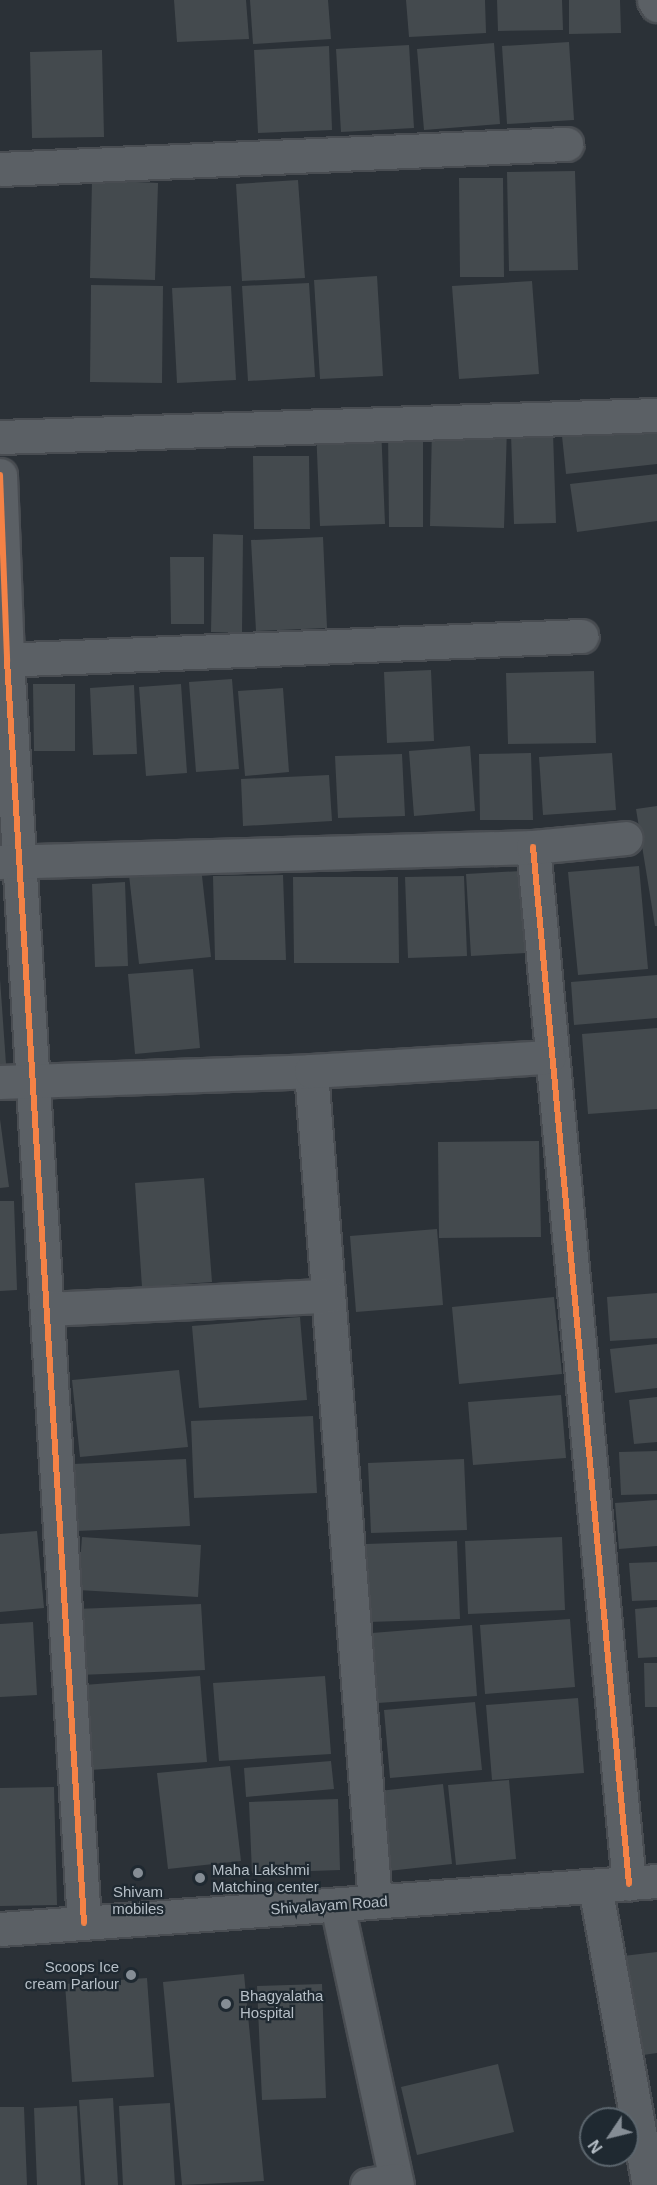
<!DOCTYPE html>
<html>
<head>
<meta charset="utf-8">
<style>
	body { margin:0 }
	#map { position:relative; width:657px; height:2185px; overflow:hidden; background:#2b3137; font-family:Helvetica,sans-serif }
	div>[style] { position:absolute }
	.building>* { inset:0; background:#444a4e }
	.roads { filter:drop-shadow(2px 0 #494d52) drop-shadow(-2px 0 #494d52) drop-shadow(0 2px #494d52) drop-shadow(0 -2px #494d52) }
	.street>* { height:33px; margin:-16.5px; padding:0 16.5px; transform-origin:16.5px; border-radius:16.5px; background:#5b6065 }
	.cycleway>* { height:6px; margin:-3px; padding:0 3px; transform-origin:3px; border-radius:3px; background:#f48246 }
	.dots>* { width:16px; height:16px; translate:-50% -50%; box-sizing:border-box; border:3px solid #1f2931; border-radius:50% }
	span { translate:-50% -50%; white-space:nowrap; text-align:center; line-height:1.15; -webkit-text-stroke:4.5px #1f2931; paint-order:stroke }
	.poi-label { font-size:15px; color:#b6bfc7 }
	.left { translate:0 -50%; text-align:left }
	.right { translate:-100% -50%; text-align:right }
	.street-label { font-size:15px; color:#b6bfc7 }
	.north { position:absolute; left:579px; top:2107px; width:60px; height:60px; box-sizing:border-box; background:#1f2931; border:2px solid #5b656d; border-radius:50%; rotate:235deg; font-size:16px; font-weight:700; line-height:24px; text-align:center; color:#b6bfc7 }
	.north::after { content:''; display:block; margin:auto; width:21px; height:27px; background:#858d95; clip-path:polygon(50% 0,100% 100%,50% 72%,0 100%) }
</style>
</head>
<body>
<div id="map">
	<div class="building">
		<i style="clip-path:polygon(174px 0,246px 0,249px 39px,177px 42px)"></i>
		<i style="clip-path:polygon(250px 0,328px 0,331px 39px,253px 44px)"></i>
		<i style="clip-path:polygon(406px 0,485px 0,486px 33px,409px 37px)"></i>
		<i style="clip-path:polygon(497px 0,562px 0,563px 30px,498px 31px)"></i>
		<i style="clip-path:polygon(569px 0,620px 0,621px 33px,569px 34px)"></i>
		<i style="clip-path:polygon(569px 42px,574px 120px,507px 124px,502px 46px)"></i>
		<i style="clip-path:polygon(494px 43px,500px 124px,424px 130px,417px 49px)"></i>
		<i style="clip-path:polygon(409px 45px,414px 128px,341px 132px,336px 49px)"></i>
		<i style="clip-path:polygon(329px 46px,332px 130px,258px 133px,254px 50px)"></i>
		<i style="clip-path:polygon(102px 50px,104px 137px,32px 138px,30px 52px)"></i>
		<i style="clip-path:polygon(575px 171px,578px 270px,509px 271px,507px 172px)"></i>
		<i style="clip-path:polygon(459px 178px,503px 178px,504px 277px,460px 277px)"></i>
		<i style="clip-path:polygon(92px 180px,158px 183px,155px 280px,90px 278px)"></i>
		<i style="clip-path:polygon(298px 180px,305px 278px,242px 281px,236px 184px)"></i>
		<i style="clip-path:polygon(377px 276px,383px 376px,320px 379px,314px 280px)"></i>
		<i style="clip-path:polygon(532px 281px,539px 374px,459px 379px,452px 286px)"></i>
		<i style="clip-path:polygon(309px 283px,315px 377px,248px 381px,242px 286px)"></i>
		<i style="clip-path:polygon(91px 285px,163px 286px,162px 383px,90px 382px)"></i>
		<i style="clip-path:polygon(231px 286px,236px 380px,177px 383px,172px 288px)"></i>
		<i style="clip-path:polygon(657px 425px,657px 464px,566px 474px,562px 436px)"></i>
		<i style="clip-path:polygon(381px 426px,385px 524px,320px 526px,316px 428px)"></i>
		<i style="clip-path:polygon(432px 426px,507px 427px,504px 528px,430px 526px)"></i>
		<i style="clip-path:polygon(388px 428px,423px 428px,423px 527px,389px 527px)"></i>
		<i style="clip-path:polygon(553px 433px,556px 523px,514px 524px,511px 434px)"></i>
		<i style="clip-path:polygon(253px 456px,309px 456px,310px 529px,254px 529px)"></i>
		<i style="clip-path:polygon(657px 474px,657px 521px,577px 532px,570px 484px)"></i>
		<i style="clip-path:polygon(213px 534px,243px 535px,242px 633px,211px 632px)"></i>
		<i style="clip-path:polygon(323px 537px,327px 628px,256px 631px,251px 540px)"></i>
		<i style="clip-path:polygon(170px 557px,204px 557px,204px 624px,171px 624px)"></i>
		<i style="clip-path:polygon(431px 670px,434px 741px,387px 743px,384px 672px)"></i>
		<i style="clip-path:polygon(594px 671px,596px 743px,508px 744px,506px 673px)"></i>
		<i style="clip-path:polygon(232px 679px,239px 769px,196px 772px,189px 682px)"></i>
		<i style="clip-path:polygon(33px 684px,75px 684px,75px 751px,34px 751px)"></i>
		<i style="clip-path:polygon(181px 684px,187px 773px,146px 776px,139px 687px)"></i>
		<i style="clip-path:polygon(134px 685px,137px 754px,93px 755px,90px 688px)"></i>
		<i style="clip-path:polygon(283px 688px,289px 772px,245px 776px,238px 691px)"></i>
		<i style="clip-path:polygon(470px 746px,475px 811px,414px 816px,409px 751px)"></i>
		<i style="clip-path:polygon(531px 753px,533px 820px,480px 820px,479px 754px)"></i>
		<i style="clip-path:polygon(612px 753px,616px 810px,543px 815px,539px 757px)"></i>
		<i style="clip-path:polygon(402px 754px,405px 816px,338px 818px,335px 756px)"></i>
		<i style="clip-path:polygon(329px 775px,332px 821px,243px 826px,241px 779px)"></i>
		<i style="clip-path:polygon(657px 806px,657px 926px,655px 926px,636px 809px)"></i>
		<i style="clip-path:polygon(639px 866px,648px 969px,578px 975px,568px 872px)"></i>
		<i style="clip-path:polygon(201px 867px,211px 957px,139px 964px,129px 875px)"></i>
		<i style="clip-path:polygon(521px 871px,526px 953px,471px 956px,466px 874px)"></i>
		<i style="clip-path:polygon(283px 875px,286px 960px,215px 960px,213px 876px)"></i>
		<i style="clip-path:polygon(464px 876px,467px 956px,408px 958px,405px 877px)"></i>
		<i style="clip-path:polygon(293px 877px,398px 877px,399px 963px,294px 963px)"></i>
		<i style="clip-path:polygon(125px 882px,128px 966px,95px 967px,92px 884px)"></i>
		<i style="clip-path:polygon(193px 969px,200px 1048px,135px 1054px,128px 974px)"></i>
		<i style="clip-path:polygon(657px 975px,657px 1018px,574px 1025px,571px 982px)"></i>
		<i style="clip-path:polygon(0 979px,6px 1064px,0 1064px)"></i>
		<i style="clip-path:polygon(657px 1028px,657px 1109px,588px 1114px,582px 1034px)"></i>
		<i style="clip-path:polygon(0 1119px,9px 1187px,0 1188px)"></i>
		<i style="clip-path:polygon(539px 1141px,541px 1237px,439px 1238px,438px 1142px)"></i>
		<i style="clip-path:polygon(204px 1178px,212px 1282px,142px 1287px,135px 1183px)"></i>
		<i style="clip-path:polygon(0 1201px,14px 1201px,17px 1290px,0 1291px)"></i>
		<i style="clip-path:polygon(437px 1229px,443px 1305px,356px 1312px,350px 1236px)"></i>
		<i style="clip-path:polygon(657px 1293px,657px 1338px,610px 1341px,607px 1297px)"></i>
		<i style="clip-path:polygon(554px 1297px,562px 1374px,459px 1384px,452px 1307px)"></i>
		<i style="clip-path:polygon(300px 1317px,307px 1400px,199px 1408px,192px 1326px)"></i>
		<i style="clip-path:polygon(657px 1344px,657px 1388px,615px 1393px,610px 1349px)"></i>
		<i style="clip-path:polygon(179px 1370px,188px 1447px,80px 1457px,72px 1380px)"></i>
		<i style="clip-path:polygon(561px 1395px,566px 1458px,473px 1465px,468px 1402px)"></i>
		<i style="clip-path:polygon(657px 1397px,657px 1442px,634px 1444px,629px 1400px)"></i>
		<i style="clip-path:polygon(313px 1416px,317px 1493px,194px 1498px,191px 1421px)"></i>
		<i style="clip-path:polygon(657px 1451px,657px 1494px,621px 1495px,619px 1452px)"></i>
		<i style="clip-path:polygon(186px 1459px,190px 1526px,77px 1531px,73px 1464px)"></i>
		<i style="clip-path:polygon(464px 1459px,467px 1530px,371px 1533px,368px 1463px)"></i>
		<i style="clip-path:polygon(657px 1500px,657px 1546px,619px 1549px,615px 1503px)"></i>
		<i style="clip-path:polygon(37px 1531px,44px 1608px,0 1612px,0 1534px)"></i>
		<i style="clip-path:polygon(82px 1537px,201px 1545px,198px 1597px,78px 1590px)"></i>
		<i style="clip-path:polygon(562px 1537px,565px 1610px,468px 1614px,465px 1541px)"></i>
		<i style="clip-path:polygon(457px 1541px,460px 1619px,369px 1622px,366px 1544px)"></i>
		<i style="clip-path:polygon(657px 1562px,657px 1600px,632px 1601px,629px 1563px)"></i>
		<i style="clip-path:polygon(201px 1604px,205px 1670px,79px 1675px,76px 1609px)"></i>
		<i style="clip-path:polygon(657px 1607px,657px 1657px,638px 1658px,635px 1609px)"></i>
		<i style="clip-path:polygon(570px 1619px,575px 1687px,485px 1694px,480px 1625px)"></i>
		<i style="clip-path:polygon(33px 1622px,37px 1695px,0 1697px,0 1624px)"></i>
		<i style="clip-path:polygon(472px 1625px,477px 1696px,378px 1703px,372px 1633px)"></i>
		<i style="clip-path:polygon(644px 1663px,657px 1663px,657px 1707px,645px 1707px)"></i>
		<i style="clip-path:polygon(200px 1676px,207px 1762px,90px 1770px,84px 1685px)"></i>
		<i style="clip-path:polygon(325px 1676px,331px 1754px,219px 1761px,213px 1683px)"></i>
		<i style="clip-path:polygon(578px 1698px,584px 1773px,492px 1780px,486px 1705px)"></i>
		<i style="clip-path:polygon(475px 1702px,482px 1770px,390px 1778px,384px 1710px)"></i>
		<i style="clip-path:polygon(331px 1761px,334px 1789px,246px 1797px,244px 1768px)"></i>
		<i style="clip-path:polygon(230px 1766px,241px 1861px,168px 1869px,157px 1773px)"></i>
		<i style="clip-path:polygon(509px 1780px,516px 1859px,456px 1865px,448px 1785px)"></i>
		<i style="clip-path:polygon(443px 1784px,452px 1864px,388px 1871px,379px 1791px)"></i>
		<i style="clip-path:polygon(54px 1787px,57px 1905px,0 1906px,0 1788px)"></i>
		<i style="clip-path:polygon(338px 1799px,340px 1870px,252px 1873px,249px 1802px)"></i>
		<i style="clip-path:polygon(657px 1952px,657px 2053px,636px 2056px,623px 1956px)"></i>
		<i style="clip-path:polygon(244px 1974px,264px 2181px,182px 2185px,163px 1982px)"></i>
		<i style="clip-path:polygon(147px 1978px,154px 2077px,72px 2082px,65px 1984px)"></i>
		<i style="clip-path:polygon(322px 1984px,326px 2098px,262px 2100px,257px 1986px)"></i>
		<i style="clip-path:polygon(498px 2064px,514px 2132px,417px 2155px,401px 2087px)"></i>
		<i style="clip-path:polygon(113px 2098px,118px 2185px,85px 2185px,79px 2100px)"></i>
		<i style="clip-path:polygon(170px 2103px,175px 2185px,123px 2185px,119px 2106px)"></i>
		<i style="clip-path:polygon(77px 2106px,81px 2185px,37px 2185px,34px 2108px)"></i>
		<i style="clip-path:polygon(0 2107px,24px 2107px,27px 2185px,0 2185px)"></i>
	</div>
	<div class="roads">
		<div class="street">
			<i style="left:654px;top:0;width:6px;rotate:59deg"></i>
			<i style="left:0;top:169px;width:567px;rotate:-2.53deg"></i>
			<i style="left:0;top:437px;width:657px;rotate:-1.92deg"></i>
			<i style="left:0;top:475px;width:185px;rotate:87.8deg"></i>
			<i style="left:7px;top:660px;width:1265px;rotate:86.51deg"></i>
			<i style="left:0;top:660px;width:582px;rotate:-2.36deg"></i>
			<i style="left:533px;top:847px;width:1041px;rotate:84.71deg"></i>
			<i style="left:0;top:862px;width:533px;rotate:-1.61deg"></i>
			<i style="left:533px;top:847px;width:93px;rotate:-5.5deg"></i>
			<i style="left:311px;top:1071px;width:833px;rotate:85.6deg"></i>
			<i style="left:0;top:1082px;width:311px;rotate:-2deg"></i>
			<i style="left:311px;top:1071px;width:238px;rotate:-3.4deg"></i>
			<i style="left:47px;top:1309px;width:280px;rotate:-2.7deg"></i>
			<i style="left:595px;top:1886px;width:304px;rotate:79.8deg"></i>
			<i style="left:337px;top:1905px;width:286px;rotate:77.9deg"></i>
			<i style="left:0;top:1929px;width:659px;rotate:-4.18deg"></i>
			<i style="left:367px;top:2185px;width:29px;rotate:-10deg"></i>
		</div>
	</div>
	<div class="cycleway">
		<i style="left:0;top:475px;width:185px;rotate:87.8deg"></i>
		<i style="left:7px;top:660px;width:1265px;rotate:86.51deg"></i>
		<i style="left:533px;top:847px;width:1041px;rotate:84.71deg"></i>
	</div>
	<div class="dots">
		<i style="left:138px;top:1873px;background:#858d95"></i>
		<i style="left:200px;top:1878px;background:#858d95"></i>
		<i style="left:131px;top:1975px;background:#858d95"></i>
		<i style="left:226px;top:2004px;background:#858d95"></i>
	</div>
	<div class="poi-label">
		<span class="left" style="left:212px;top:1878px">Maha Lakshmi<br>Matching center</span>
		<span style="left:138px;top:1900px">Shivam<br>mobiles</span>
		<span class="right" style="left:119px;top:1975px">Scoops Ice<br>cream Parlour</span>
		<span class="left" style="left:240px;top:2004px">Bhagyalatha<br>Hospital</span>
	</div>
	<div class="street-label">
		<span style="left:329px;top:1905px;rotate:-4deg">Shivalayam Road</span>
	</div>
	<div class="north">N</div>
</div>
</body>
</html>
